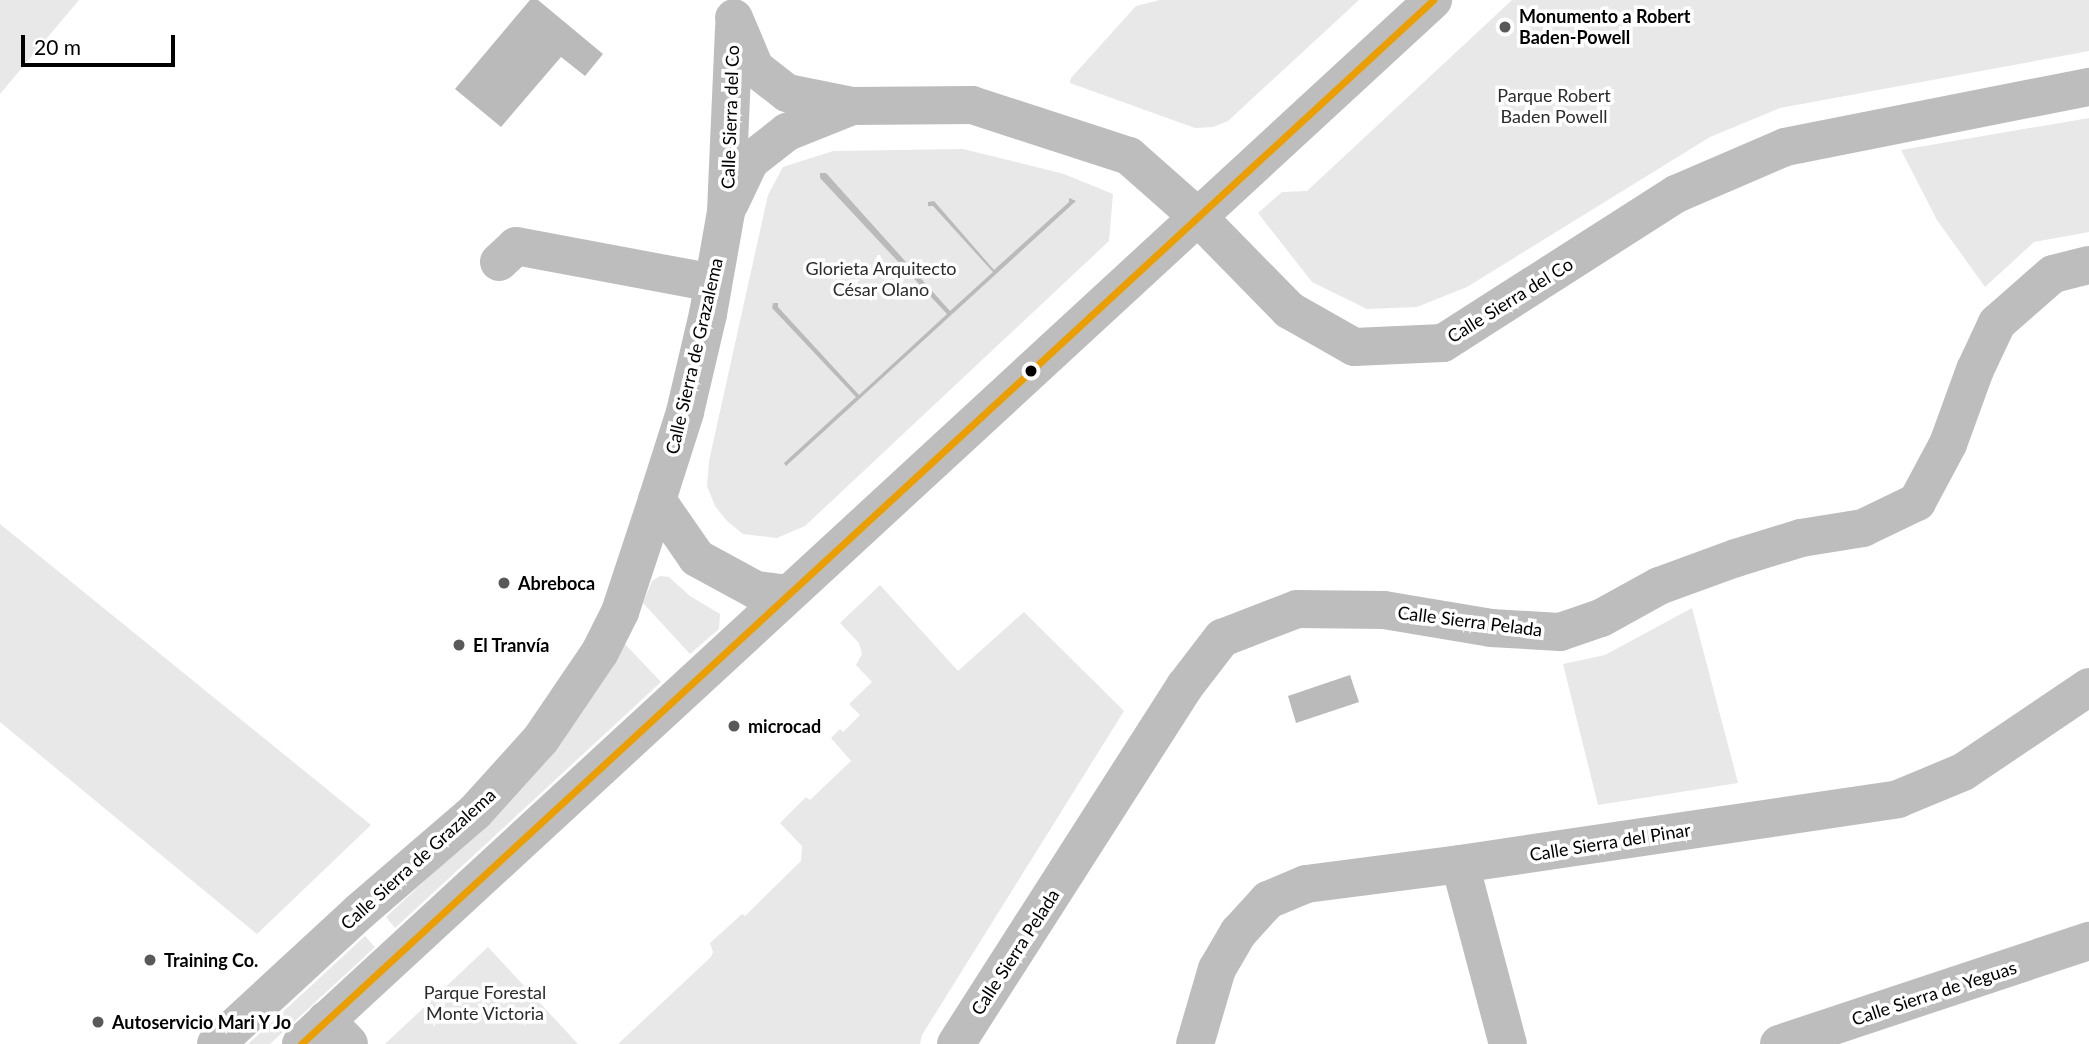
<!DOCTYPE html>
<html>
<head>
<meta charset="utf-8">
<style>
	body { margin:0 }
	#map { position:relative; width:2089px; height:1044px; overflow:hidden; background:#fff; font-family:Lato,sans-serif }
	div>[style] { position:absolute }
	.green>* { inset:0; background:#e8e8e8 }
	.water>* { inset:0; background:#bababa }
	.minor>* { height:38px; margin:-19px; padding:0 19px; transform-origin:19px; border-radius:19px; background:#bdbdbd }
	.bus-1>* { height:7px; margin:-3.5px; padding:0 3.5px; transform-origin:3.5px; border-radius:3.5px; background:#eb9e00 }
	.dots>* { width:19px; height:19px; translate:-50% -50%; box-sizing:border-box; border:4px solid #fff; border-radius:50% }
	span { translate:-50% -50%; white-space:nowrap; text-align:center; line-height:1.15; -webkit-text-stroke:7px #fff; paint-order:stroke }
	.poi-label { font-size:18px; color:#000; font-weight:700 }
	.left { translate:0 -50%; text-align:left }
	.park-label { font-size:18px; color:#2c2c2c }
	.street-label { font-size:18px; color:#000 }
	.scale { position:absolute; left:21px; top:35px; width:154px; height:32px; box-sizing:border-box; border:4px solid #000; border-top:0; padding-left:9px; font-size:21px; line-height:24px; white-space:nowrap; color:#000; -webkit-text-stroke:5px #fff; paint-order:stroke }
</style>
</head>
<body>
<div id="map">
	<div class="green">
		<i style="clip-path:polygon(0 0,79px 0,0 94px)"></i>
		<i style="clip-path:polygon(1160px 0,1359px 0,1228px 121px,1213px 127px,1195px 128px,1070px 83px,1071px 78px,1136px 6px)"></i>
		<i style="clip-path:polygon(1512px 0,2089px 0,2089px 51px,1780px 108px,1710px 137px,1467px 287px,1417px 307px,1367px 309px,1312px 282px,1258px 213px,1282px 192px,1307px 191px)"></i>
		<i style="clip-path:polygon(2089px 118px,2089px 232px,2034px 242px,1985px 287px,1937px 220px,1901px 150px)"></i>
		<i style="clip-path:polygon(963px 149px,1064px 174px,1113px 194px,1109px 241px,805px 526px,777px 538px,743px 534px,727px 521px,715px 506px,707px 486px,709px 461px,768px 195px,783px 167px,833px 151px)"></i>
		<i style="clip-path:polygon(0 524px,371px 825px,257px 934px,0 722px)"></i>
		<i style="clip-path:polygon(660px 576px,669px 577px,690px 596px,720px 614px,719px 629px,690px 654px,643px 603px,652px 581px)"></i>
		<i style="clip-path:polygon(880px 585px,958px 671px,1024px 612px,1124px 711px,922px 1035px,920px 1044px,618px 1044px,711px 957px,713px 952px,710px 943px,742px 914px,745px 916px,801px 861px,802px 846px,780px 823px,806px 797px,810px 800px,851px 761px,831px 738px,840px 729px,843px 732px,860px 715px,849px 704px,872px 682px,856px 665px,862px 654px,859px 643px,840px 623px)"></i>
		<i style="clip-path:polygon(1692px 608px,1738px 783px,1598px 805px,1563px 664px,1605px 655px)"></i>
		<i style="clip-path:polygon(623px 642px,661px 682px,395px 928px,386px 917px,497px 813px)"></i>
		<i style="clip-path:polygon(365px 936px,375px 947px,270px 1044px,248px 1044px)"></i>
		<i style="clip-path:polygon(488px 947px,578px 1044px,385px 1044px)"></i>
	</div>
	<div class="water">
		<i style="clip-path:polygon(530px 0,538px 0,603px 54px,585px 76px,561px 57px,501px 127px,455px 89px)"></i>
		<i style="clip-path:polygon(820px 173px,826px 173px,950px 311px,993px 272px,933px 206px,928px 206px,928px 202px,934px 201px,994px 270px,1069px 202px,1069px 198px,1076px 201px,786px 466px,784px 463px,856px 397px,772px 308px,773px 303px,778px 303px,778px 307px,859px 395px,947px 314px,820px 178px)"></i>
		<i style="clip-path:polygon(1350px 675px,1359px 702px,1296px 723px,1288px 696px)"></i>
	</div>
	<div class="minor">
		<i style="left:734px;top:18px;width:54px;rotate:67.2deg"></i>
		<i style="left:755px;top:68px;width:41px;rotate:38deg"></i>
		<i style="left:787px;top:93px;width:66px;rotate:11.3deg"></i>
		<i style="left:852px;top:106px;width:120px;rotate:-0.5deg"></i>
		<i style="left:972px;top:105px;width:165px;rotate:18deg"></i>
		<i style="left:1129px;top:156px;width:94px;rotate:41.5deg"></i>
		<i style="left:1199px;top:218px;width:129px;rotate:45.6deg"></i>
		<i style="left:1289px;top:310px;width:75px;rotate:29.6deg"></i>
		<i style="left:1354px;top:347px;width:89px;rotate:-2.6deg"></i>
		<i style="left:1443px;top:343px;width:277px;rotate:-32.6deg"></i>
		<i style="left:1676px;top:194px;width:119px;rotate:-23.3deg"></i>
		<i style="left:1785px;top:147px;width:310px;rotate:-11.2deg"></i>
		<i style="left:730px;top:203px;width:47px;rotate:-64.5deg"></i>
		<i style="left:750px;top:161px;width:47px;rotate:-38.1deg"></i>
		<i style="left:787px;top:132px;width:70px;rotate:-21.8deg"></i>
		<i style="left:499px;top:262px;width:23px;rotate:-43deg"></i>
		<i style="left:516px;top:246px;width:200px;rotate:10.6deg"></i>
		<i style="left:657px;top:500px;width:70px;rotate:55.4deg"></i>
		<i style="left:697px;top:558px;width:67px;rotate:28.5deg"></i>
		<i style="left:756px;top:590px;width:31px;rotate:7deg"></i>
		<i style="left:1460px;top:864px;width:186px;rotate:75.1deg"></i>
		<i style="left:326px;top:1020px;width:33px;rotate:46deg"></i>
		<i style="left:216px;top:1044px;width:195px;rotate:-42.7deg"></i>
		<i style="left:359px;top:912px;width:153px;rotate:-40.8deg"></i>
		<i style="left:475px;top:812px;width:98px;rotate:-47.9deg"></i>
		<i style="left:541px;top:739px;width:105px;rotate:-55.9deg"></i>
		<i style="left:600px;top:652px;width:45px;rotate:-63.4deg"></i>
		<i style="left:620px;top:612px;width:118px;rotate:-71.7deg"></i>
		<i style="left:657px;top:500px;width:92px;rotate:-72.3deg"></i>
		<i style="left:685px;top:412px;width:101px;rotate:-76.8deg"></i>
		<i style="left:708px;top:314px;width:104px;rotate:-80deg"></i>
		<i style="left:726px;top:212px;width:185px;rotate:-87.5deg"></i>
		<i style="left:301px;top:1044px;width:1540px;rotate:-42.68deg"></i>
		<i style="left:956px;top:1044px;width:425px;rotate:-57.4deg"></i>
		<i style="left:1185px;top:686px;width:61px;rotate:-52.4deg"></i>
		<i style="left:1222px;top:638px;width:80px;rotate:-21.1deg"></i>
		<i style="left:1297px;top:609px;width:87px;rotate:0.7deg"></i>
		<i style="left:1384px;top:610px;width:109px;rotate:9.5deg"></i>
		<i style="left:1491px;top:628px;width:69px;rotate:3.3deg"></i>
		<i style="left:1560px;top:632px;width:43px;rotate:-18.9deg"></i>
		<i style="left:1601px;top:618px;width:66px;rotate:-28.9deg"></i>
		<i style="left:1659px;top:586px;width:82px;rotate:-20deg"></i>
		<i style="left:1736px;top:558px;width:68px;rotate:-17.1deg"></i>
		<i style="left:1801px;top:538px;width:63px;rotate:-9.2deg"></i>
		<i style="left:1863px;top:528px;width:60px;rotate:-25.7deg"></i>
		<i style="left:1917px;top:502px;width:66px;rotate:-61.9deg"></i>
		<i style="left:1948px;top:444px;width:79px;rotate:-70deg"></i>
		<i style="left:1975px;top:370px;width:52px;rotate:-64.9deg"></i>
		<i style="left:1997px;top:323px;width:74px;rotate:-41.2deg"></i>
		<i style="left:2053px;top:274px;width:37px;rotate:-14deg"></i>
		<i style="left:1195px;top:1044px;width:78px;rotate:-73.7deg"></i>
		<i style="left:1217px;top:969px;width:42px;rotate:-59.7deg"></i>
		<i style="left:1238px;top:933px;width:45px;rotate:-47.7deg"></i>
		<i style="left:1268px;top:900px;width:41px;rotate:-22.8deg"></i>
		<i style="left:1306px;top:884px;width:155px;rotate:-7.4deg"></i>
		<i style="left:1460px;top:864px;width:443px;rotate:-8.4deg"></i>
		<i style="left:1898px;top:799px;width:70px;rotate:-22.6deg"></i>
		<i style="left:1963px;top:772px;width:152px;rotate:-34deg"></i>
		<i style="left:1779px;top:1044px;width:327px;rotate:-18.4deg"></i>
	</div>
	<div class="bus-1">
		<i style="left:301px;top:1044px;width:1540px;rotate:-42.68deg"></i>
	</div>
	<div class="dots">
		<i style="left:1505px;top:27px;background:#595959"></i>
		<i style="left:1031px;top:371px;background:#000"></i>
		<i style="left:504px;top:583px;background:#595959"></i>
		<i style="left:459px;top:645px;background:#595959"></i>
		<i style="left:734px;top:726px;background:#595959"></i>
		<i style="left:150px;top:960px;background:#595959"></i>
		<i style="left:98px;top:1022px;background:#595959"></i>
	</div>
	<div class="poi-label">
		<span class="left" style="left:1519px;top:27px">Monumento a Robert<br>Baden-Powell</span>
		<span class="left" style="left:518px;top:583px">Abreboca</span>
		<span class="left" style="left:473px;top:645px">El Tranvía</span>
		<span class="left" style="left:748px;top:726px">microcad</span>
		<span class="left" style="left:164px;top:960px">Training Co.</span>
		<span class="left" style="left:112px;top:1022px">Autoservicio Mari Y Jo</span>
	</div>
	<div class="park-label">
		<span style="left:1554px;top:106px">Parque Robert<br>Baden Powell</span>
		<span style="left:881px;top:279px">Glorieta Arquitecto<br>César Olano</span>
		<span style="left:485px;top:1003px">Parque Forestal<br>Monte Victoria</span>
	</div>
	<div class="street-label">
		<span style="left:730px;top:117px;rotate:-88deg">Calle Sierra del Co</span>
		<span style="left:1510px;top:300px;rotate:-32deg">Calle Sierra del Co</span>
		<span style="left:694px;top:356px;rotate:-77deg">Calle Sierra de Grazalema</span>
		<span style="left:1470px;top:621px;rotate:7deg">Calle Sierra Pelada</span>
		<span style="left:1610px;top:842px;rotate:-9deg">Calle Sierra del Pinar</span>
		<span style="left:418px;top:859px;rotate:-42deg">Calle Sierra de Grazalema</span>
		<span style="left:1015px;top:952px;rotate:-57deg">Calle Sierra Pelada</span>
		<span style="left:1934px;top:993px;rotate:-18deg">Calle Sierra de Yeguas</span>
	</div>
	<div class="scale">20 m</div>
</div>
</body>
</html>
